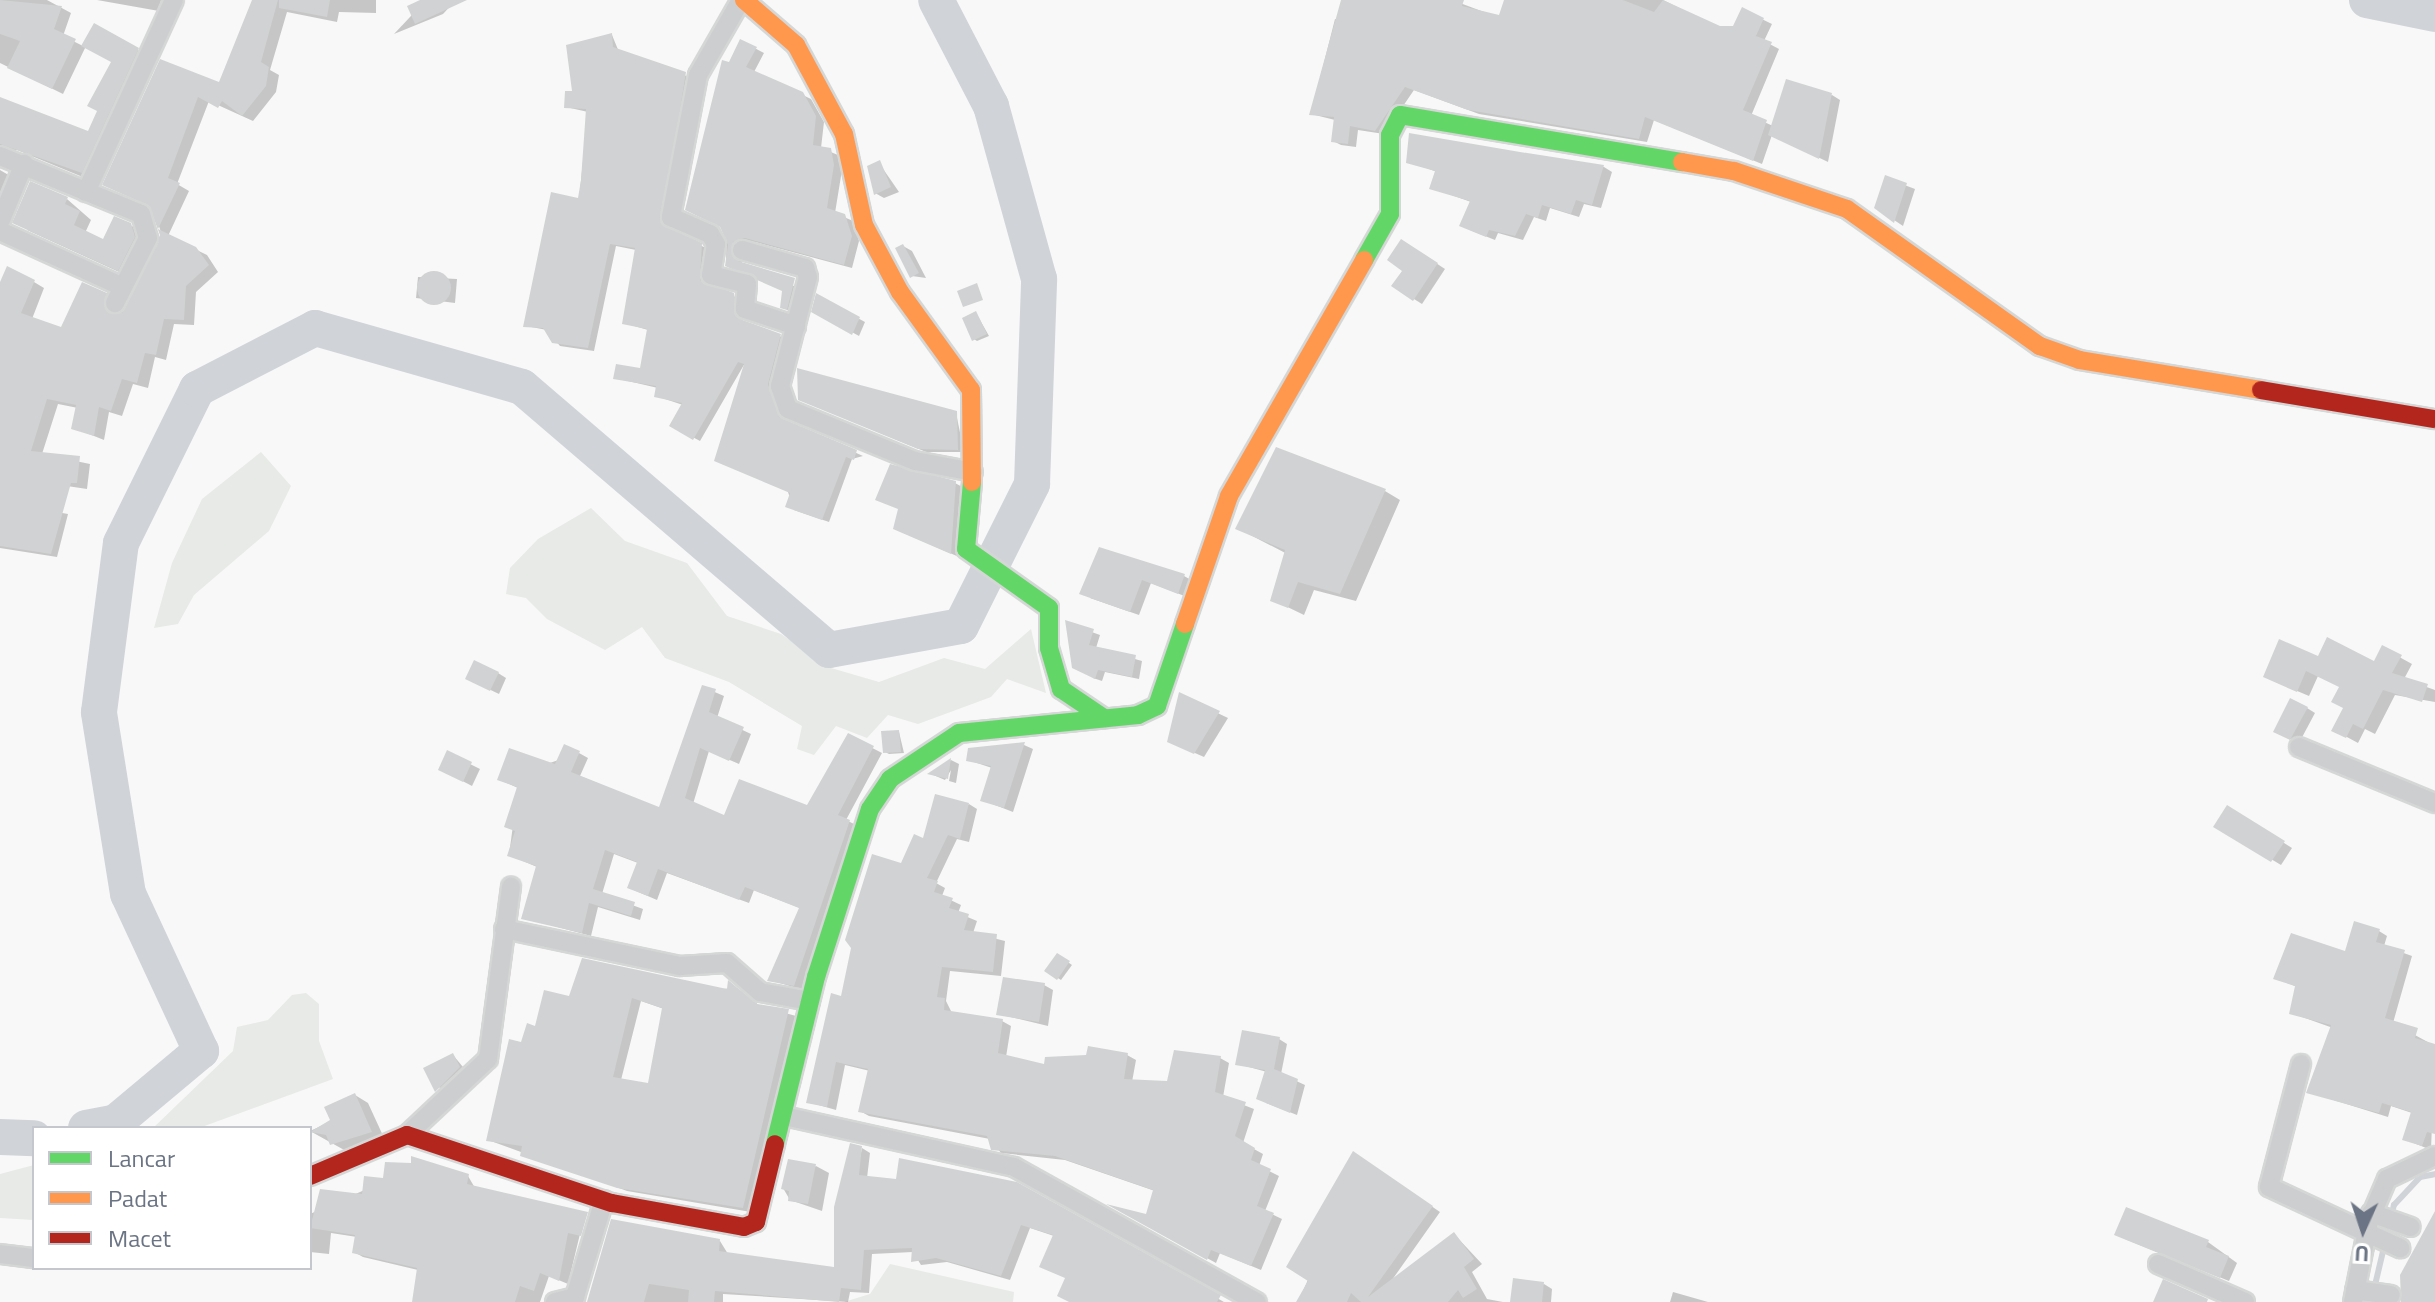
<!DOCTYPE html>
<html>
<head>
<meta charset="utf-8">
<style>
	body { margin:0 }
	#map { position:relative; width:2435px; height:1302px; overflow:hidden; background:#f8f8f8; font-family:"Titillium Web",sans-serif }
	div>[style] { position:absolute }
	.green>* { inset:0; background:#e7eae6 }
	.shadow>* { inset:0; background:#0003 }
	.stream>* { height:6px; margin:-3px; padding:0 3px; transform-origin:3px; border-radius:3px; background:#d0d4d8 }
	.river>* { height:36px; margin:-18px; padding:0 18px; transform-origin:18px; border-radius:18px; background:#d0d4d8 }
	.building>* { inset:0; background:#d1d2d3 }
	.round { border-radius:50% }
	.roads { filter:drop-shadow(2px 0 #d5d6d6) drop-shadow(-2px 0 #d5d6d6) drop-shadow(0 2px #d5d6d6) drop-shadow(0 -2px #d5d6d6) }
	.street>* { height:18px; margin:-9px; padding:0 9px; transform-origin:9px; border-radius:9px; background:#cdcecf }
	.fast>* { height:18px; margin:-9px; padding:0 9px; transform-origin:9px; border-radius:9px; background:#63d668 }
	.slow>* { height:18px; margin:-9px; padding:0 9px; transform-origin:9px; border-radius:9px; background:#ff974d }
	.jam>* { height:18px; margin:-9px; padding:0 9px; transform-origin:9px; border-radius:9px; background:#b3261e }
	span { translate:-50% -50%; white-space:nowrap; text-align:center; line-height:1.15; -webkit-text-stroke:8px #fff; paint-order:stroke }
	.legend { position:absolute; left:32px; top:1126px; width:280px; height:144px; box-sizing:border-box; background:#fff; border:2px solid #c4c7ce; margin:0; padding:10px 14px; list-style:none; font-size:24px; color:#6b7484 }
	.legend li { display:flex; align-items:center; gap:16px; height:40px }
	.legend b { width:40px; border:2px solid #c4c7ce }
	.north { position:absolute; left:2323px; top:1190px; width:80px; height:80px; -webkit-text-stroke:6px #fff; paint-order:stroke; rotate:183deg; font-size:22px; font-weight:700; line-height:32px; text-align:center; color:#6b7484 }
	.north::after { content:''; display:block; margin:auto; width:28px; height:36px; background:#6b7484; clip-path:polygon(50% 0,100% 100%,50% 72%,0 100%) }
</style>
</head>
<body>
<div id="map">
	<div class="green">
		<i style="clip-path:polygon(261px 452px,291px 486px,269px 531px,194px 595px,178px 624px,154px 628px,172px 563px,202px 499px)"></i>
		<i style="clip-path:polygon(591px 508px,625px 541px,687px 563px,727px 616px,781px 634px,831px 668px,879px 682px,944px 658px,985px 669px,1031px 629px,1046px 693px,1007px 679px,991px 697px,918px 724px,888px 715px,867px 738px,836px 726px,814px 755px,797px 749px,802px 726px,729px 682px,665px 658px,642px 627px,605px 650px,547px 619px,526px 598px,506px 594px,510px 568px,538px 539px)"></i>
		<i style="clip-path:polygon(306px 993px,319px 1004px,319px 1041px,333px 1079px,199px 1128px,153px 1128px,233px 1051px,237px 1027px,268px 1020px,292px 995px)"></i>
		<i style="clip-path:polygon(34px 1165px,34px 1220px,0 1218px,0 1174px)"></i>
		<i style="clip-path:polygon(890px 1264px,1014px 1292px,1013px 1302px,844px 1302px,870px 1294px)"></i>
	</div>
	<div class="shadow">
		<i style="clip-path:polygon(0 0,47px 0,71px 13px,63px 36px,83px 46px,94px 26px,148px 56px,90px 180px,17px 150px,2px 152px,0 170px,0 99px,90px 134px,120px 64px,86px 46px,63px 94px,0 63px)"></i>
		<i style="clip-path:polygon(97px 0,177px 0,161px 0,159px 11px)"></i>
		<i style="clip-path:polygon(253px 0,376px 0,376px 13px,339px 12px,337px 22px,287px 12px,270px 70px,279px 75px,276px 92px,253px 121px,209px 101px,177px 184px,189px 191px,168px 236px,207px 255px,218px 272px,196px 292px,194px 325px,174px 324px,166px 360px,155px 357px,148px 388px,133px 384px,122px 416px,109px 412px,104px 440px,74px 428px,78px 408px,58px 404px,42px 454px,90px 464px,87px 489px,0 476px,0 287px,34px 282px,44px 288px,32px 319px,62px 329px,106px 295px,118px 313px,127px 310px,162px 235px,152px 206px,161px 62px,220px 85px)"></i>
		<i style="clip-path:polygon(426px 0,456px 0,443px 14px,394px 34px)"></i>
		<i style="clip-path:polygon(1387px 0,1452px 0,1500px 18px,1506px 0,1663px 0,1719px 28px,1734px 28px,1743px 10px,1772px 24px,1764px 41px,1779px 49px,1751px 116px,1773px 126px,1832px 95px,1840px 100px,1828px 162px,1772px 135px,1762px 164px,1654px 120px,1647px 142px,1479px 114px,1414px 90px,1384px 134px,1358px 130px,1356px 147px,1341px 145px,1333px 141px,1335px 120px,1311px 114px,1335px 19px,1379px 25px)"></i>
		<i style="clip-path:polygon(612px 35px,619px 52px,692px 78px,667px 229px,708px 249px,706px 284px,740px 299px,743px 322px,787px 339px,774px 389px,785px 421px,863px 456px,852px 459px,829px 522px,794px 510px,745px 363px,700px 441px,672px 426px,683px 405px,656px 396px,658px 388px,615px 378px,642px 371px,648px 330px,624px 323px,636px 250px,616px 246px,594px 351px,560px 346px,547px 330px,526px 326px,579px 200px,588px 112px,566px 107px)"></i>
		<i style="clip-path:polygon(741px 41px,764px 53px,754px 72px,811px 99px,824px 122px,821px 148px,838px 155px,842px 170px,835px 213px,853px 221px,859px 241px,852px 268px,755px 242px,741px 246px,742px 264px,801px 289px,791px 312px,782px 307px,784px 291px,726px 265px,730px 64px)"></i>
		<i style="clip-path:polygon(1411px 135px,1604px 167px,1612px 172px,1601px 208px,1584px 204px,1579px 217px,1550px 208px,1546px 221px,1534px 217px,1523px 240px,1498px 233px,1495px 240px,1470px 230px,1471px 202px,1432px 188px,1437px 172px,1408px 161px)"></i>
		<i style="clip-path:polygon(879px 163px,899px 192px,884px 198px,875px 193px)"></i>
		<i style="clip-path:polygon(0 170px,17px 180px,0 225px)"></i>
		<i style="clip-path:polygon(1886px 178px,1915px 189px,1903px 226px,1876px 208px)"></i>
		<i style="clip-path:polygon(67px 199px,91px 220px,85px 233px,104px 241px,130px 225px,143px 232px,130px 277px,27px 230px)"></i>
		<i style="clip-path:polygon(903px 246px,912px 251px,926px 278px,912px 276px)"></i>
		<i style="clip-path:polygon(1410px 246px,1445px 269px,1422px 304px,1414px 299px)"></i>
		<i style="clip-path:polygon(418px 277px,457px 279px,455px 303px,416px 298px)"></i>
		<i style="clip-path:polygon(817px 296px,865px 322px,859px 336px,814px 311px)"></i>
		<i style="clip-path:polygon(976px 313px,989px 336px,977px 341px,974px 339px)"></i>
		<i style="clip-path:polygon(806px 402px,956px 413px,964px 452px,926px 452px)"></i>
		<i style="clip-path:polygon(955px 483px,964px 488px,959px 557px,904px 533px,900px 510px)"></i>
		<i style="clip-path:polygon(1385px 491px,1400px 500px,1356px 601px,1314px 590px,1304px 615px,1273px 600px,1291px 556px,1237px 528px)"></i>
		<i style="clip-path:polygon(0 502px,68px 514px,57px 557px,0 548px)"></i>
		<i style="clip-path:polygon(1100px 549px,1184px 576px,1193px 581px,1187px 597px,1151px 583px,1139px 615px,1090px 598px)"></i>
		<i style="clip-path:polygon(1067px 623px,1100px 635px,1096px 648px,1142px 661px,1139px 679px,1105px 672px,1102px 681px,1093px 678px)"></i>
		<i style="clip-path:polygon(2383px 648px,2412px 664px,2404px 679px,2435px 690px,2435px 702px,2395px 695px,2375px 734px,2365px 729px,2358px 743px,2334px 730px,2345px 708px,2341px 687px,2318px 676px,2309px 696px,2276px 682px,2319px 659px,2375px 664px)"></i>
		<i style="clip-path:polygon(498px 673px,506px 678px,499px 694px,476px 683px)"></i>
		<i style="clip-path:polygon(703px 687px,724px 696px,717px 718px,751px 734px,739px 764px,709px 751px,693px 804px,725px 818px,807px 807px,849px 736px,882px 753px,846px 820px,858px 826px,803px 990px,770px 980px,800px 908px,754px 890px,749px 903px,667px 873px,657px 900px,629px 888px,638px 863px,614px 854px,602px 894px,643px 909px,640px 920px,598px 907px,591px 936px,524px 918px,537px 867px,509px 855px,518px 788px,500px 780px,579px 753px,588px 758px,580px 776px,660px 809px)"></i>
		<i style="clip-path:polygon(1180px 695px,1228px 718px,1204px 757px,1179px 746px)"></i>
		<i style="clip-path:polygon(2307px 708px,2315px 713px,2299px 743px,2284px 736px)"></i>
		<i style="clip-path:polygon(899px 732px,904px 753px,889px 754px,885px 752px)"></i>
		<i style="clip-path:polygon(1024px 745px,1033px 749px,1013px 812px,982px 800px,992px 768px,968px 760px,970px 750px)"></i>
		<i style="clip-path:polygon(448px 753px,480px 769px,472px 786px,449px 774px)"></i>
		<i style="clip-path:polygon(951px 760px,959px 764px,956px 783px,949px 781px,951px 770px,945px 780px,931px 774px)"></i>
		<i style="clip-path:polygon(969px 804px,977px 809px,969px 842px,957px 839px,936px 883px,945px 888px,942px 896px,961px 905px,958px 913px,977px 921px,973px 933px,1005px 941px,1001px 976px,950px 971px,946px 1001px,952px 1013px,1002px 1021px,1011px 1026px,1006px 1057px,1046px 1067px,1127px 1055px,1136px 1060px,1132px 1082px,1169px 1083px,1220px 1058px,1229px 1063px,1223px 1097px,1254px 1109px,1243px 1143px,1263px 1154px,1259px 1166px,1279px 1176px,1265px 1211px,1282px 1219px,1261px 1270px,1220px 1253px,1216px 1263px,1119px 1210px,1148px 1217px,1155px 1191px,1065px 1160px,1001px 1153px,990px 1139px,869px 1116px,860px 1111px,870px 1071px,845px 1065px,836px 1110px,808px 1102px,843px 998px,902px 866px)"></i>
		<i style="clip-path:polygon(2228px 807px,2292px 848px,2281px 865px,2216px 826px)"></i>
		<i style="clip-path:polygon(2379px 931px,2387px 936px,2384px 946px,2412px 956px,2393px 1023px,2435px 1046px,2431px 1150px,2404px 1139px,2412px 1113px,2391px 1106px,2388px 1117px,2308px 1092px,2333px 1028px,2291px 1013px,2297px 987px,2276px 978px,2346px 954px)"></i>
		<i style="clip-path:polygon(1058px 955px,1072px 965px,1061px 980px,1047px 971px)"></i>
		<i style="clip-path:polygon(1044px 985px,1053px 990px,1048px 1026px,998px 1014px)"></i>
		<i style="clip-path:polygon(evenodd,737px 988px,760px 1006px,796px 1016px,751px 1212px,627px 1191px,488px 1140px,522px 1045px,570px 999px,737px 988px,641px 1001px,664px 1009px,649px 1085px,621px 1080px,641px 1001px)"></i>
		<i style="clip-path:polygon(1279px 1039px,1287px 1044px,1281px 1074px,1305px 1085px,1297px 1115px,1266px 1103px,1267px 1072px,1238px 1064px)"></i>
		<i style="clip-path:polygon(453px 1055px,468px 1073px,445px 1095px,426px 1069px)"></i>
		<i style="clip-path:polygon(355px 1095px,368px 1103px,385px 1140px,346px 1151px,310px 1131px,332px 1121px)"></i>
		<i style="clip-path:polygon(862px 1148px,870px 1153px,867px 1178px,1016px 1184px,1224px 1302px,1072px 1302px,1054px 1236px,1030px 1228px,1010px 1280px,947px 1262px,921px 1265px,913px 1252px,872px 1254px,869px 1293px,850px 1292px,848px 1302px,723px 1294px,723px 1302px,589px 1302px,720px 1241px,728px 1254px,836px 1270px)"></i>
		<i style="clip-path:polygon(1362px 1159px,1440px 1212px,1392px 1280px,1454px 1234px,1482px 1264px,1472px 1272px,1487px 1299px,1503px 1302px,1298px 1302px)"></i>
		<i style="clip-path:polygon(816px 1166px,829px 1173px,822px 1211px,790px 1200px,783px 1188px)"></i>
		<i style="clip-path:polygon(468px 1176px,475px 1188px,585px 1213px,568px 1284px,549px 1276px,540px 1302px,414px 1302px,418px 1270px,363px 1257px,354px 1252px,357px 1237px,331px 1233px,329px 1254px,310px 1252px,310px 1214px,385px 1181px)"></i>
		<i style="clip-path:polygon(2125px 1239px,2208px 1242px,2237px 1263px,2229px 1281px)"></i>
		<i style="clip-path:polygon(1544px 1284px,1552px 1289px,1551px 1302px,1515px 1302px)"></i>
		<i style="clip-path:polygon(1673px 1292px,1708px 1302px,1670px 1302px)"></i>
	</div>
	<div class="stream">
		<i style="left:2371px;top:1302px;width:100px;rotate:-76.7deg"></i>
		<i style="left:2394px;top:1205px;width:38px;rotate:-47deg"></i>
		<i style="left:2420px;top:1177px;width:15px;rotate:-11deg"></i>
	</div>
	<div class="river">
		<i style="left:2367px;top:0;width:69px;rotate:11.6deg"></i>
		<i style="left:86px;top:1128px;width:31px;rotate:-11deg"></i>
		<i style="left:116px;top:1122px;width:111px;rotate:-39.9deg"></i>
		<i style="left:201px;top:1051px;width:173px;rotate:-114.9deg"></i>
		<i style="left:128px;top:894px;width:184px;rotate:-99.1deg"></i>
		<i style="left:99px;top:712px;width:170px;rotate:-82.6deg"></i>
		<i style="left:121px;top:543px;width:172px;rotate:-63.7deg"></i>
		<i style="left:197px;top:389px;width:133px;rotate:-27.3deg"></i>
		<i style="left:315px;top:328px;width:215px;rotate:15.9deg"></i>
		<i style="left:522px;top:387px;width:404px;rotate:40.6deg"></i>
		<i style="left:829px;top:650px;width:134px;rotate:-10.3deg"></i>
		<i style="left:961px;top:626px;width:159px;rotate:-63.4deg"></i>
		<i style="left:1032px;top:484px;width:205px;rotate:-88deg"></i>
		<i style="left:1039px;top:279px;width:180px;rotate:-105.5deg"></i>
		<i style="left:991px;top:106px;width:119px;rotate:-117.4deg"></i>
		<i style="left:0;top:1137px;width:34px;rotate:2deg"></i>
	</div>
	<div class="building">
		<i style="clip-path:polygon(0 0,62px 6px,54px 29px,76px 39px,52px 89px,7px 68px,20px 41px,0 34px)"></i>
		<i style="clip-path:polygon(252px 0,278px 0,261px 62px,269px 67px,266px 86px,242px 116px,222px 101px,218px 108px,198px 97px,168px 178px,180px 183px,158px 229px,196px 247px,209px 265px,186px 286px,184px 320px,164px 319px,156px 355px,145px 353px,137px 383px,122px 379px,111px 411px,99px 407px,94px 436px,71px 429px,76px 405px,47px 399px,31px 451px,80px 456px,77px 483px,71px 483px,51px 554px,0 546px,0 282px,7px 266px,35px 280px,21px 313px,61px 327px,82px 282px,107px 293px,109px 313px,122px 313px,160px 235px,149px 206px,102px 185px,160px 59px,219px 82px)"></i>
		<i style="clip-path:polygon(279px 0,330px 0,327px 17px,279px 8px)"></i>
		<i style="clip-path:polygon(420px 0,467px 0,415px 24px,407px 6px)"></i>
		<i style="clip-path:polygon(1341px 0,1464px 0,1462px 6px,1499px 15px,1504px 0,1623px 0,1654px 12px,1663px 0,1720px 26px,1733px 26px,1742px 7px,1764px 18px,1756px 36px,1772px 42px,1743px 110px,1767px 120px,1753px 161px,1645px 117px,1639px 139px,1468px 110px,1405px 87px,1375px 131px,1350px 126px,1348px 144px,1331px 142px,1334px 117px,1309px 115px)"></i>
		<i style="clip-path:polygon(94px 23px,139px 48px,82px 173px,0 144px,0 97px,88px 131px,97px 111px,87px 106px,111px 62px,81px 46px)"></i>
		<i style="clip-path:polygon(612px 33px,613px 47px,686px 72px,662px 224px,702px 243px,700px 280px,734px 293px,737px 318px,781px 334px,768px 384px,779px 417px,857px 450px,854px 460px,846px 457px,822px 520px,785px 507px,790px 493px,714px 461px,744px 364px,738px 362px,693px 440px,669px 426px,682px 403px,654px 397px,656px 386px,613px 379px,616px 364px,640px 368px,647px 329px,622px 324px,635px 248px,610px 244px,588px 348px,552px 343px,543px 328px,523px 327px,551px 192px,578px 198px,581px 180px,586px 109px,564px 108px,565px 91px,572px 91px,566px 45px)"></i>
		<i style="clip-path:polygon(740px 39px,757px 47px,746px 67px,803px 92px,816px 116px,813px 145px,831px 148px,834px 165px,827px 208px,845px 214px,852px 236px,844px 265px,745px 238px,733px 242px,738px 261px,795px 278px,787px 310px,780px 308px,782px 291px,725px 266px,728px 245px,720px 227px,685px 210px,722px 60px,729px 62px)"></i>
		<i style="clip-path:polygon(1786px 79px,1832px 93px,1819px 159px,1768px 135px)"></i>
		<i style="clip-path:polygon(1409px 133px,1520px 152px,1604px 165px,1592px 205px,1576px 200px,1571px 214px,1542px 205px,1538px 218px,1526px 214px,1515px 236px,1489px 230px,1486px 237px,1459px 226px,1470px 201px,1429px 189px,1435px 171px,1406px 163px)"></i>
		<i style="clip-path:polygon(880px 160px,891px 187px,874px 195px,867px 166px)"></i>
		<i style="clip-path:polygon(1885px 175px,1907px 183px,1894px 223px,1874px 208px)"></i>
		<i style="clip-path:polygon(30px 181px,68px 197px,65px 204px,80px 211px,74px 225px,103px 239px,114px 216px,131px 223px,135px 237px,118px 271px,12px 223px)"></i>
		<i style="clip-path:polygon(1401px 239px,1438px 263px,1413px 301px,1391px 286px,1402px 271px,1387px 260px)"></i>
		<i style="clip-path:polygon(903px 244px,919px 273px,910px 278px,895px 248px)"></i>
		<i class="round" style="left:417px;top:271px;width:34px;height:34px"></i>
		<i style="clip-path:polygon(977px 283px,983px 300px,963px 307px,957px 291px)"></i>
		<i style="clip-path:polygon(816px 293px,860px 317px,852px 335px,811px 312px)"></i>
		<i style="clip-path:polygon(976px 311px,987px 334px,972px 341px,962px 318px)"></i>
		<i style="clip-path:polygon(797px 368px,957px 411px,958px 450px,918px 449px,798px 400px)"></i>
		<i style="clip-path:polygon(1276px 447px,1386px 489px,1340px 594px,1298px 582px,1288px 608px,1270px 601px,1285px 550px,1235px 529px)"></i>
		<i style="clip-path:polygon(890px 464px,956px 481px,951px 554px,893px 529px,898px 509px,875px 500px)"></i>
		<i style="clip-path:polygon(1099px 547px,1185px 574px,1178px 594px,1142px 580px,1130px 612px,1079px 594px)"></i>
		<i style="clip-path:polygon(1065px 620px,1094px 629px,1089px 645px,1136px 655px,1132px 677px,1098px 670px,1095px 679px,1072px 668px)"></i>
		<i style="clip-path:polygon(2327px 637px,2374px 661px,2382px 645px,2402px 655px,2392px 673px,2428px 684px,2422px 702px,2383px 690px,2363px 729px,2353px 724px,2346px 738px,2331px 731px,2343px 708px,2331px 702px,2339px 687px,2306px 671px,2297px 692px,2263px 677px,2279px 639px,2318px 656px)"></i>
		<i style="clip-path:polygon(474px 660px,499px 672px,490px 691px,465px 679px)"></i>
		<i style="clip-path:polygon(702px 685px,716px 689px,709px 712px,744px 727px,729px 761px,700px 748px,685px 798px,724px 815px,739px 779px,807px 805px,848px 733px,874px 746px,838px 815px,850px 820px,794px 986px,767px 981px,799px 908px,745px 887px,739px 900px,658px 869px,648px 896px,627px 888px,637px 862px,605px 850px,593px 889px,635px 902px,631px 916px,589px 903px,582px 933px,521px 919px,536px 866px,507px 856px,515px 831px,504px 827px,517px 787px,497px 780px,509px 748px,555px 764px,564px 744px,580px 751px,571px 772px,659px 807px)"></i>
		<i style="clip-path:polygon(1179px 692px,1220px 711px,1194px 754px,1167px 742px)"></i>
		<i style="clip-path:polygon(2290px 698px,2308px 707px,2290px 740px,2273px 732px)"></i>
		<i style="clip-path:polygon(899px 730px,901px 752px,883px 753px,881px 731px)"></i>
		<i style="clip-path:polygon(1025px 742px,1004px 808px,980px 801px,991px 766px,966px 761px,968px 748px)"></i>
		<i style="clip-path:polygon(447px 750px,472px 762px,463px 782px,438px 770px)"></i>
		<i style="clip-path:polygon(951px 758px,948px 779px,927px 774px)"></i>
		<i style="clip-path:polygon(935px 794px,969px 803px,960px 839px,948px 835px,927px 878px,938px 881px,934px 892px,953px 898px,949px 908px,969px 914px,964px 930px,997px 934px,993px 972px,942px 967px,937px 997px,945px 998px,944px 1010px,1003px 1019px,998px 1053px,1044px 1064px,1045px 1057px,1086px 1055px,1088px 1046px,1128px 1053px,1124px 1079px,1167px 1081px,1174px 1050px,1221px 1056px,1215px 1092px,1246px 1102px,1235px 1136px,1255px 1148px,1251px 1160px,1271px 1169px,1257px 1206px,1274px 1213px,1251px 1266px,1211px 1250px,1207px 1260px,1106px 1204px,1146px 1214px,1153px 1190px,1055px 1156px,991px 1150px,987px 1136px,858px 1112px,868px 1069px,836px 1062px,827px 1107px,806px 1103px,831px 993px,841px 996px,851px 948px,845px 940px,872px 854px,901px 863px,914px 834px,923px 838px)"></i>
		<i style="clip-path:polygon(2227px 805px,2285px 841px,2271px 862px,2213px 827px)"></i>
		<i style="clip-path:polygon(2354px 921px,2380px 929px,2376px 942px,2405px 950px,2385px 1018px,2418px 1028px,2415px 1038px,2435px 1044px,2435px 1134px,2427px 1132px,2422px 1146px,2402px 1140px,2411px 1112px,2382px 1103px,2379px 1113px,2306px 1093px,2331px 1025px,2289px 1014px,2295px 986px,2273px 979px,2291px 933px,2345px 951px)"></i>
		<i style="clip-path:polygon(1057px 953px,1070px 961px,1057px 980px,1044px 971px)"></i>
		<i style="clip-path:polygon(evenodd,582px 958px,727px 989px,728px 980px,757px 1004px,789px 1009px,743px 1208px,617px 1188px,520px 1156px,522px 1146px,486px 1141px,509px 1039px,521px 1042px,527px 1023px,535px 1026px,544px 990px,569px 996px,582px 958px,632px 998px,662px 1008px,648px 1083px,613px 1077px,632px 998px)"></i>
		<i style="clip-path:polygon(1003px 977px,1045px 983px,1039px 1022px,996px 1015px)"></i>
		<i style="clip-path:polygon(1242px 1030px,1280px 1037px,1274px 1069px,1298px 1079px,1290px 1113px,1256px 1099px,1265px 1070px,1235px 1065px)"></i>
		<i style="clip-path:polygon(453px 1053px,460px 1067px,435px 1092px,423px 1068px)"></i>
		<i style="clip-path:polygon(355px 1093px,372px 1132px,330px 1145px,326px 1135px,310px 1132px,330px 1120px,324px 1107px)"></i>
		<i style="clip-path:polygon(850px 1143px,862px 1146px,859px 1175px,896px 1179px,899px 1158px,1017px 1182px,1221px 1295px,1217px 1302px,1069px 1302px,1057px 1296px,1065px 1278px,1039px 1267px,1053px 1235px,1021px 1225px,1001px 1276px,936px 1258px,911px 1262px,912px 1248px,864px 1250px,861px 1290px,841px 1288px,839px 1302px,715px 1291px,714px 1302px,688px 1302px,689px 1290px,649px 1284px,644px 1302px,587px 1302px,611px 1219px,720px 1239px,719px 1251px,834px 1267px,834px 1207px)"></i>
		<i style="clip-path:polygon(1353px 1151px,1433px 1206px,1368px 1297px,1454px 1232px,1474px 1259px,1464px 1267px,1477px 1289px,1463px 1298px,1458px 1290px,1448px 1302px,1361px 1302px,1351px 1293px,1347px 1302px,1296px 1302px,1308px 1281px,1286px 1267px)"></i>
		<i style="clip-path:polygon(411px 1156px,469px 1174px,467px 1184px,588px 1212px,581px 1236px,568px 1233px,559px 1281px,540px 1273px,534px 1291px,520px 1286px,515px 1302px,412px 1302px,417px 1268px,352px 1253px,355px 1235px,310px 1228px,320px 1189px,362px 1194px,364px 1176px,383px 1178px,385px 1162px,411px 1163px)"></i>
		<i style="clip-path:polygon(788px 1159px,816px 1164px,808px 1204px,788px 1201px,789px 1191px,781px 1189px)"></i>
		<i style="clip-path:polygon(2126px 1207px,2209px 1240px,2206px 1247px,2229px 1256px,2220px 1278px,2114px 1235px)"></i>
		<i style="clip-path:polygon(2435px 1211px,2435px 1302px,2401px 1302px,2400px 1275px)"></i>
		<i style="clip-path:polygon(1513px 1278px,1544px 1282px,1542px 1302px,1510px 1302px)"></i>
		<i style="clip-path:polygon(2163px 1279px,2208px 1299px,2207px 1302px,2153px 1302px)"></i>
	</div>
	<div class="roads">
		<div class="street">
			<i style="left:741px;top:0;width:86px;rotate:119.8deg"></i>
			<i style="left:698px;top:75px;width:145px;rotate:100.8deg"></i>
			<i style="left:671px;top:217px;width:43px;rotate:23.6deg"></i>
			<i style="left:710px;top:234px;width:12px;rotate:59deg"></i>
			<i style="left:716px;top:244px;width:31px;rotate:99deg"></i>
			<i style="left:711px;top:275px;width:37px;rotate:14deg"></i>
			<i style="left:747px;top:284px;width:25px;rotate:95deg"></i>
			<i style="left:745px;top:309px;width:54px;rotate:18.4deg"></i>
			<i style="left:0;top:156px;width:152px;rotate:22.4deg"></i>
			<i style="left:141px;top:214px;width:25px;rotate:74deg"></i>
			<i style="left:148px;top:238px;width:73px;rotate:116.9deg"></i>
			<i style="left:86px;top:192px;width:211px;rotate:-65.4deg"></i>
			<i style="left:0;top:222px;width:63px;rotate:-67.5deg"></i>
			<i style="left:0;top:231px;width:135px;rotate:24.5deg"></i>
			<i style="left:742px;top:250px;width:66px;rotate:15.9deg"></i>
			<i style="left:805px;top:268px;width:9px;rotate:72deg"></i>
			<i style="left:808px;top:277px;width:113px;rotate:104.4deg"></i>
			<i style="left:780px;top:386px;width:24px;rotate:71deg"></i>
			<i style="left:788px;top:409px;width:137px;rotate:22.3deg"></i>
			<i style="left:915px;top:461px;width:59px;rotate:10.7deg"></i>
			<i style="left:2299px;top:747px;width:147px;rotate:22.4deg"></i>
			<i style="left:504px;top:929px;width:180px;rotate:11.9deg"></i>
			<i style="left:680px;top:966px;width:47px;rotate:-3.7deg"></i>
			<i style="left:727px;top:963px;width:44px;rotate:41.3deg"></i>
			<i style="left:760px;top:992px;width:51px;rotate:10.2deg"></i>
			<i style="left:2301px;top:1064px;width:127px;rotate:104.6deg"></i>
			<i style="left:2269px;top:1187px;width:145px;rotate:25deg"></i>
			<i style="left:784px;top:1116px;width:236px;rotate:12.5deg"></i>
			<i style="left:1014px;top:1167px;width:278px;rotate:29.1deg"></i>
			<i style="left:407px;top:1135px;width:111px;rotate:-43.2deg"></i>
			<i style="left:488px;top:1059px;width:174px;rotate:-82.4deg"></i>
			<i style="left:2371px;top:1213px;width:42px;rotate:19.3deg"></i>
			<i style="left:0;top:1254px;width:34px;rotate:7deg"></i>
			<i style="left:2158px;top:1264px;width:95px;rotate:23.6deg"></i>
			<i style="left:2355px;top:1290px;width:36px;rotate:8deg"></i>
			<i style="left:555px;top:1302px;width:21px;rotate:-14deg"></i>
			<i style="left:575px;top:1297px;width:101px;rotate:-73.4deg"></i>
			<i style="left:2353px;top:1302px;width:83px;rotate:-78.8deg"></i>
			<i style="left:2369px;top:1221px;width:46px;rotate:-66.8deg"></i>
			<i style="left:2387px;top:1179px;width:53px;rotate:-25.6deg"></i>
		</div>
		<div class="fast">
			<i style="left:1364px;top:260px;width:53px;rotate:-60.5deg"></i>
			<i style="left:1390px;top:214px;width:79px;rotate:-90deg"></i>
			<i style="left:1390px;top:135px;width:22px;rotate:-63deg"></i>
			<i style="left:1400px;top:115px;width:286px;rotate:9.5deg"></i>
			<i style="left:972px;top:482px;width:67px;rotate:95.1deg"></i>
			<i style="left:966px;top:549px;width:102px;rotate:35.4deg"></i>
			<i style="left:1049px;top:608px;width:40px;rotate:90deg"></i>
			<i style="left:1049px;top:648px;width:43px;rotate:73.7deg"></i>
			<i style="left:1061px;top:689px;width:52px;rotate:34deg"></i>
			<i style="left:775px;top:1144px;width:172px;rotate:-76.2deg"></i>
			<i style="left:816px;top:977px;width:176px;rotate:-72.2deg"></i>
			<i style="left:870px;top:809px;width:36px;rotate:-56deg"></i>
			<i style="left:890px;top:779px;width:83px;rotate:-33.7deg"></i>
			<i style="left:959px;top:733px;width:180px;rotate:-5.7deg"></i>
			<i style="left:1138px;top:715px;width:21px;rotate:-25deg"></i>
			<i style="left:1157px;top:706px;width:87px;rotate:-71.1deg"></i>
		</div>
		<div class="slow">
			<i style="left:744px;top:0;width:69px;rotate:40.9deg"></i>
			<i style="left:796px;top:45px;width:101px;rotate:61.7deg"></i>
			<i style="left:844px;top:134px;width:93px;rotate:77.6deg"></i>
			<i style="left:864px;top:225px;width:76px;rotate:61.8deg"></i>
			<i style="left:900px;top:292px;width:121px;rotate:54.1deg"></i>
			<i style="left:971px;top:390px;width:92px;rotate:89.4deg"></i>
			<i style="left:1682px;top:162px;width:53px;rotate:9.8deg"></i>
			<i style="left:1734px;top:171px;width:119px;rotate:18.6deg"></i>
			<i style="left:1847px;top:209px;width:237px;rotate:35.4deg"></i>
			<i style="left:2040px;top:346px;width:42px;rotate:19.3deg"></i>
			<i style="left:2080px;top:360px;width:183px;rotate:9.4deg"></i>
			<i style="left:1185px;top:624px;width:135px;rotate:-71deg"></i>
			<i style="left:1229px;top:496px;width:272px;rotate:-60.2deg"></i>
		</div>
		<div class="jam">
			<i style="left:2261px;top:390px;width:176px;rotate:9.5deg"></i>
			<i style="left:310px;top:1176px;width:105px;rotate:-22.9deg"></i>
			<i style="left:407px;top:1135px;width:216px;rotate:18.4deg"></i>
			<i style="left:612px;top:1203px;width:134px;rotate:10.3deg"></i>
			<i style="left:744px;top:1227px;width:13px;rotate:-23deg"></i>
			<i style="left:756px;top:1222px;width:80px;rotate:-76.3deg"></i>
		</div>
	</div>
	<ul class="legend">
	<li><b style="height:10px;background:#63d668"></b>Lancar</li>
	<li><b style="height:10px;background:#ff974d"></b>Padat</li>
	<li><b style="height:10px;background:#b3261e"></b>Macet</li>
	</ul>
	<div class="north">U</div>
</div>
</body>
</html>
